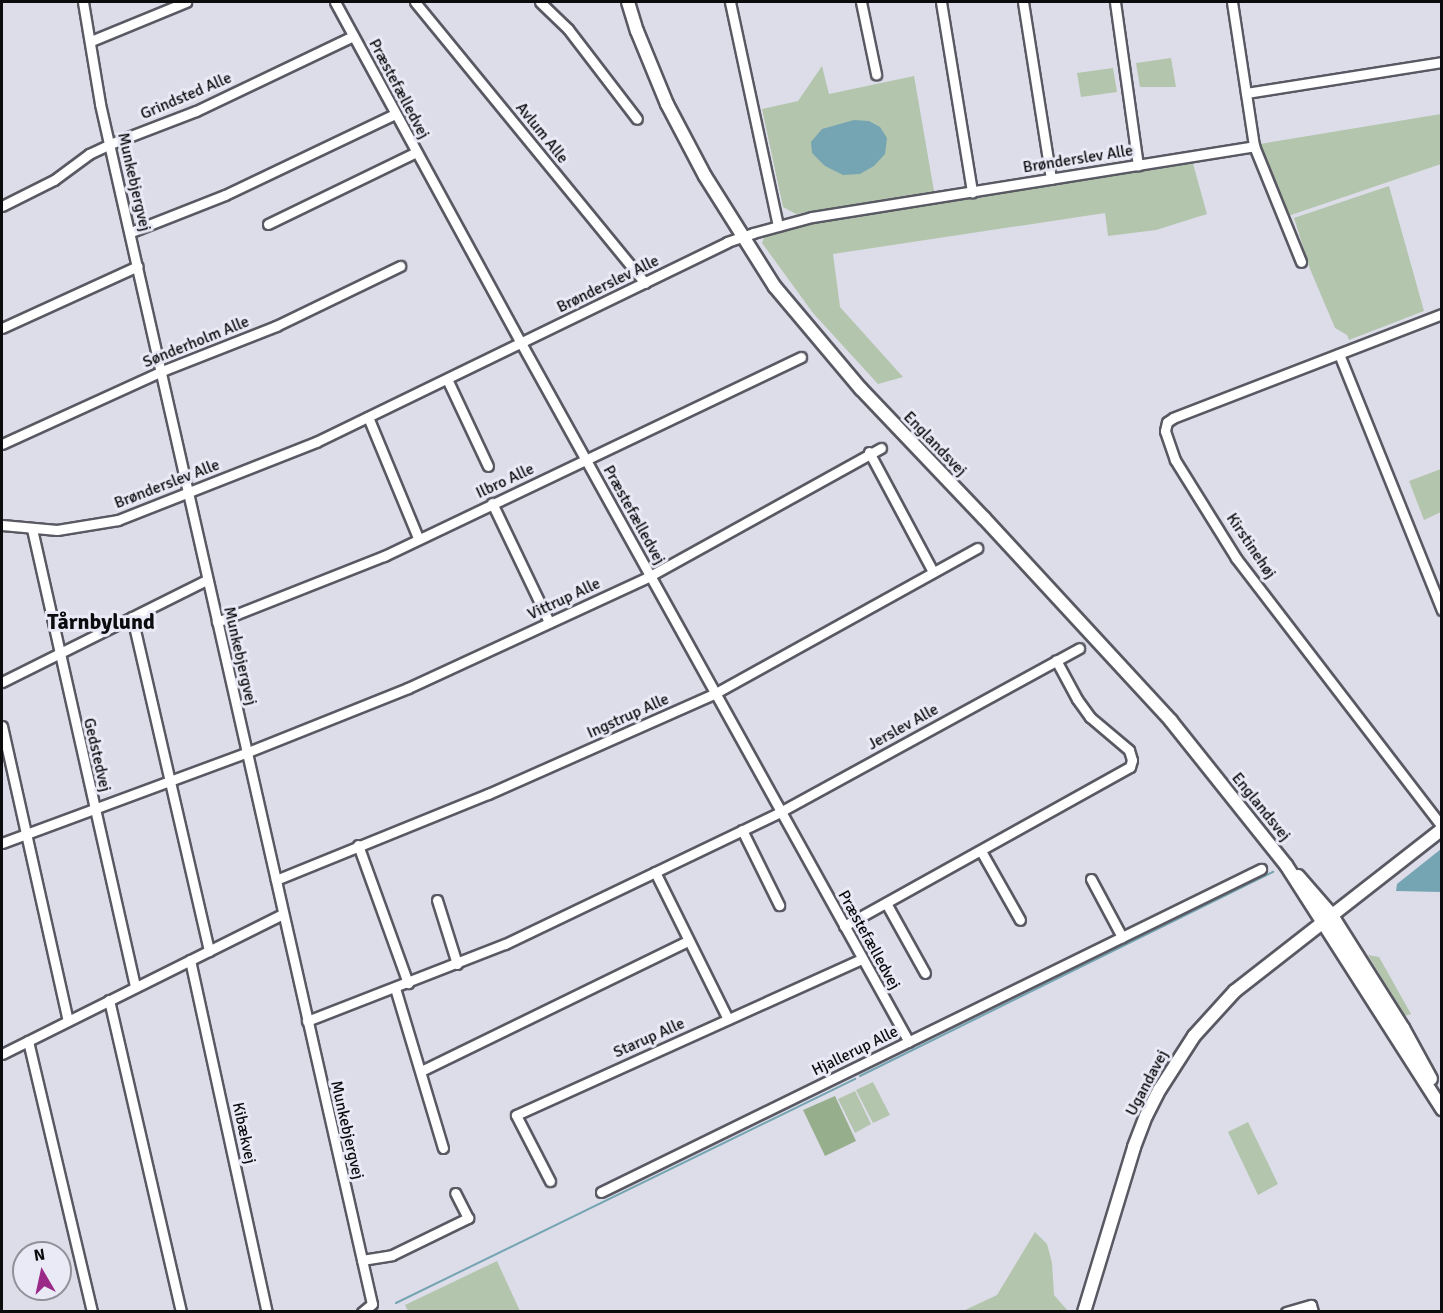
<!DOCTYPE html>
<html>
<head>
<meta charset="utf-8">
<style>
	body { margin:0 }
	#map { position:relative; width:1443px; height:1313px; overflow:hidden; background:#dcdde8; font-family:Signika,sans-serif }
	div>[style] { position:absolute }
	.green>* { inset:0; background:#b4c5ad }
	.forest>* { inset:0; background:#97ae8c }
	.water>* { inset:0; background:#75a4b2 }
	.stream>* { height:2px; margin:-1px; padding:0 1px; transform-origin:1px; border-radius:1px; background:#75a4b2 }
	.roads { filter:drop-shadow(2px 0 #595963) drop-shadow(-2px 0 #595963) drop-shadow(0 2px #595963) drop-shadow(0 -2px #595963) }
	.street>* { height:9px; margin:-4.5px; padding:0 4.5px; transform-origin:4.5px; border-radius:4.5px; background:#fff }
	.secondary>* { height:12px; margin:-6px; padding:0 6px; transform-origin:6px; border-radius:6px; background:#fff }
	span { translate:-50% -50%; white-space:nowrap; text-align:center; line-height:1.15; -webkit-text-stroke:6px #e9eaf6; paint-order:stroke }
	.street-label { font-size:16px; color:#0c0c0f }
	.district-label { font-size:22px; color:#0c0c0f; font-weight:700 }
	.frame { position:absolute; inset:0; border:3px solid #0c0c0f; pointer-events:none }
	.north { position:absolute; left:12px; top:1241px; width:60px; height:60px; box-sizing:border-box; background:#e9eaf6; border:2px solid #91919a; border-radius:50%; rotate:351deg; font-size:16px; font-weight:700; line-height:24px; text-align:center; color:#0c0c0f }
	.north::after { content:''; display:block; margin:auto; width:21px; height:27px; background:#9b2987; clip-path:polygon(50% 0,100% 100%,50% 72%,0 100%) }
</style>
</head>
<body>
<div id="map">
	<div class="green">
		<i style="clip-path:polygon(1171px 58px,1176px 87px,1140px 87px,1136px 63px)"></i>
		<i style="clip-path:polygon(822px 66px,829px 94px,914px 76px,934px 191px,796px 214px,783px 207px,762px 109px,798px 101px)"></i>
		<i style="clip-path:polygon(1113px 68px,1117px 92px,1081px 97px,1077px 73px)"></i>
		<i style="clip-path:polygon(1441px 114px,1441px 164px,1288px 216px,1260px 144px)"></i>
		<i style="clip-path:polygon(1192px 160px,1207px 214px,1156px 230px,1108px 236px,1105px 213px,833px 254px,840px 307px,903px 377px,878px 384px,813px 313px,762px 243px,765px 235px,780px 229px)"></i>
		<i style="clip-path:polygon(1389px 186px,1424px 311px,1349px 340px,1347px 335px,1335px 328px,1310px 269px,1294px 218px)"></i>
		<i style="clip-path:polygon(1441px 469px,1441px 512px,1424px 520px,1409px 481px)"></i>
		<i style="clip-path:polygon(1368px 955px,1379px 957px,1411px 1014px,1404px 1016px)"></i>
		<i style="clip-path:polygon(873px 1082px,890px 1115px,873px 1123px,856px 1090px)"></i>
		<i style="clip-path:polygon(855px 1091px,871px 1124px,855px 1133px,838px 1099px)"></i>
		<i style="clip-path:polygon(1248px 1122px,1278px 1184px,1258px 1195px,1228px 1132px)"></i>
		<i style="clip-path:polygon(1035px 1232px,1047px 1244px,1052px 1263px,1054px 1295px,1068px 1311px,963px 1311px,997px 1295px)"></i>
		<i style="clip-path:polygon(497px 1261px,520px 1311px,408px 1311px,405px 1305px)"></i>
	</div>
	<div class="forest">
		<i style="clip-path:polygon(835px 1096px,856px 1141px,825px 1156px,803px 1110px)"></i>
	</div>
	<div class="water">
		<i style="clip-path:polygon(854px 120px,869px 121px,880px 127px,887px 138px,885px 154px,874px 166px,860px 174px,843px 175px,825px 166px,812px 153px,811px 142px,822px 129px)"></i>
		<i style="clip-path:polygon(1441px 849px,1441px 892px,1396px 891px,1397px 884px)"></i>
	</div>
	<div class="stream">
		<i style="left:860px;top:1076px;width:461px;rotate:-26.3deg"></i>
		<i style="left:396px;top:1303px;width:511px;rotate:-26.01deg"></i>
	</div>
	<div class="roads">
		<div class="street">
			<i style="left:83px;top:2px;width:103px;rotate:80.5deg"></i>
			<i style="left:100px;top:104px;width:1230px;rotate:77.23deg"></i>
			<i style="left:372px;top:1304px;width:13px;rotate:141deg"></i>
			<i style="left:335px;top:2px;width:388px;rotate:61.4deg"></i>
			<i style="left:521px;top:343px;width:799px;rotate:60.97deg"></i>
			<i style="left:415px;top:2px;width:363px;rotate:50.7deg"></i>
			<i style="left:540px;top:2px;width:39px;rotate:44deg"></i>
			<i style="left:568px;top:29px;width:113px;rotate:52.5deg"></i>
			<i style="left:730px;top:2px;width:229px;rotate:77.9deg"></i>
			<i style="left:861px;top:2px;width:74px;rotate:78.2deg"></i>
			<i style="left:941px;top:2px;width:193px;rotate:80.7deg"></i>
			<i style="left:1023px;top:2px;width:179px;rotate:81deg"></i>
			<i style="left:1115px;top:2px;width:165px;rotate:82deg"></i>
			<i style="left:1232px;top:2px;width:146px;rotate:81.3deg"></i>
			<i style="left:1254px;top:146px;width:125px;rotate:67.9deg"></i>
			<i style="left:91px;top:41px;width:103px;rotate:-22.3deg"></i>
			<i style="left:1246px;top:93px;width:198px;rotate:-9deg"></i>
			<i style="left:2px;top:206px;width:58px;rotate:-26.6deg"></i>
			<i style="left:54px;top:180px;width:44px;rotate:-36.6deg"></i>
			<i style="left:89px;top:154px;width:23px;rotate:-25deg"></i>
			<i style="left:110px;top:144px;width:92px;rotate:-21deg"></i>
			<i style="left:196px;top:111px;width:174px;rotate:-25.5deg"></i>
			<i style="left:268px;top:224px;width:165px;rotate:-25.9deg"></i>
			<i style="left:131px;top:232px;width:101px;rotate:-21.5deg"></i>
			<i style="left:225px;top:195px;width:188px;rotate:-25.5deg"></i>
			<i style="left:1442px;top:314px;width:288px;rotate:158.9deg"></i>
			<i style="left:1173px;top:418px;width:7px;rotate:146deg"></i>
			<i style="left:1167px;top:422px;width:9px;rotate:103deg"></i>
			<i style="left:1165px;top:431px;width:31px;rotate:71deg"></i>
			<i style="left:1175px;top:460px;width:115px;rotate:58.1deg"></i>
			<i style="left:1236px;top:558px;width:338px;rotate:52.5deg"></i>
			<i style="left:2px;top:328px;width:149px;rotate:-24.5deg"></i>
			<i style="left:1339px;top:354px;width:276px;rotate:68.1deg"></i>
			<i style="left:447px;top:379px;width:96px;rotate:64.8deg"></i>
			<i style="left:368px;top:417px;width:131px;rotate:67.5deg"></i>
			<i style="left:2px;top:444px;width:176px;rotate:-24.5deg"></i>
			<i style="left:162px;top:371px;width:123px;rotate:-21.5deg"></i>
			<i style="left:276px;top:326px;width:138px;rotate:-25.8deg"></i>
			<i style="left:869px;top:452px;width:136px;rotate:61.9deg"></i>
			<i style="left:492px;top:503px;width:132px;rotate:64.4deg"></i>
			<i style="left:2px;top:525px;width:55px;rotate:5.2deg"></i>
			<i style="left:57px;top:530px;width:62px;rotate:-9.3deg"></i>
			<i style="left:118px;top:520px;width:213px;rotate:-21.5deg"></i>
			<i style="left:316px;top:442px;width:457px;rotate:-25.9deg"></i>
			<i style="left:727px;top:242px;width:28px;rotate:-19deg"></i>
			<i style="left:753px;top:233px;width:61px;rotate:-15.2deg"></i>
			<i style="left:812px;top:217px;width:448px;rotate:-9.1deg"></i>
			<i style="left:32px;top:529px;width:469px;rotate:77.3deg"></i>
			<i style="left:132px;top:617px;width:343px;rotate:77deg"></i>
			<i style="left:217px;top:622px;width:180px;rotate:-21.6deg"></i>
			<i style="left:384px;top:556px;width:462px;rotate:-25.5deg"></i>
			<i style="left:2px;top:682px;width:229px;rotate:-26.5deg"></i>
			<i style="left:2px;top:726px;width:302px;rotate:77.4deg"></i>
			<i style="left:742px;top:830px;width:84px;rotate:63.7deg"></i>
			<i style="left:2px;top:843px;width:262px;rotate:-20.3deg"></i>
			<i style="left:248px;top:752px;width:172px;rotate:-21.8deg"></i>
			<i style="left:408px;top:688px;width:267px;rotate:-24.8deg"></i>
			<i style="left:650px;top:576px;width:264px;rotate:-29deg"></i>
			<i style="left:358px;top:845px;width:147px;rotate:70.1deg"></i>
			<i style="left:981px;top:851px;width:79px;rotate:60.5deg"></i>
			<i style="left:655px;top:872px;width:164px;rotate:63.6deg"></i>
			<i style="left:1091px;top:879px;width:66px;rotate:61.9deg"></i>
			<i style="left:276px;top:880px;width:229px;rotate:-22.1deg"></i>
			<i style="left:488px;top:794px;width:247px;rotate:-23.9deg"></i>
			<i style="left:714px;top:694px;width:301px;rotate:-29deg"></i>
			<i style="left:437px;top:900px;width:67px;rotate:72.6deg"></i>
			<i style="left:886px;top:903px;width:80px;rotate:60.9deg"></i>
			<i style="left:844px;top:926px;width:327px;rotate:-29.1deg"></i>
			<i style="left:1130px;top:767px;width:7px;rotate:-74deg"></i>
			<i style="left:1132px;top:760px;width:10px;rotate:-107deg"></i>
			<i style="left:1129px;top:750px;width:51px;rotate:-139.8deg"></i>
			<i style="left:1090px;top:717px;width:22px;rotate:-126deg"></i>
			<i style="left:1077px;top:699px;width:44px;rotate:-118.3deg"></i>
			<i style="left:190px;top:960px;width:360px;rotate:77.7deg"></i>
			<i style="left:395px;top:988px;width:167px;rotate:73.3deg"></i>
			<i style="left:109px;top:1000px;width:320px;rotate:77deg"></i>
			<i style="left:307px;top:1021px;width:212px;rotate:-21.3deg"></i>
			<i style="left:505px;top:944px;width:305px;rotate:-25.6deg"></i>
			<i style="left:780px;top:812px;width:341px;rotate:-28.7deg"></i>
			<i style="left:28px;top:1041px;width:278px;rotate:76.7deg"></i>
			<i style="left:2px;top:1054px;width:314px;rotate:-26.5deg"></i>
			<i style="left:421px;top:1071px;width:297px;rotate:-26deg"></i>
			<i style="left:550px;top:1181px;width:74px;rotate:-117.3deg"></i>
			<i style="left:516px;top:1115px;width:380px;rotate:-24.3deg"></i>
			<i style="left:601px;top:1192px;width:735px;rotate:-26.08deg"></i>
			<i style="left:362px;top:1260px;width:30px;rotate:-9deg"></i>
			<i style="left:392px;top:1255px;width:85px;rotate:-26deg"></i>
			<i style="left:468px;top:1218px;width:28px;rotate:-117deg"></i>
			<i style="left:1286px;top:1312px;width:26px;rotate:-16deg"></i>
			<i style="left:1311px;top:1305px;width:7px;rotate:74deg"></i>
		</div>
		<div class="secondary">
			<i style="left:628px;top:2px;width:30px;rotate:73deg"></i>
			<i style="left:637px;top:31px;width:79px;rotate:67.7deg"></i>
			<i style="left:667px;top:104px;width:81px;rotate:62.2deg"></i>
			<i style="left:705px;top:176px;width:131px;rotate:57.8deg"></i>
			<i style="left:775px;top:287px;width:133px;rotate:49.9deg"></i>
			<i style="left:861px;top:389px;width:178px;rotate:46.4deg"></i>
			<i style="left:984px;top:518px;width:276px;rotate:47.3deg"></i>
			<i style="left:1171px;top:721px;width:184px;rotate:51.4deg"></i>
			<i style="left:1286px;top:865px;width:290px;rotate:57.4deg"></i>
			<i style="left:1298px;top:876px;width:50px;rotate:49deg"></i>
			<i style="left:1331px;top:914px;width:135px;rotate:57.7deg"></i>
			<i style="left:1403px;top:1028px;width:58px;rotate:61.2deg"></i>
			<i style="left:1084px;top:1312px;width:172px;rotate:-73.1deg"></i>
			<i style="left:1134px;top:1147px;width:33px;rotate:-69deg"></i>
			<i style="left:1146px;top:1116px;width:30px;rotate:-63deg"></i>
			<i style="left:1160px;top:1089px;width:63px;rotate:-57.3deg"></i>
			<i style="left:1194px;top:1036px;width:61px;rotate:-47.7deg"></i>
			<i style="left:1235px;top:991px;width:263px;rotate:-38deg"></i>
		</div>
	</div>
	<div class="street-label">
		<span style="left:399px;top:89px;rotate:62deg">Præstefælledvej</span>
		<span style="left:186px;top:96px;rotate:-23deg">Grindsted Alle</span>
		<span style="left:542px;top:133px;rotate:51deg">Avlum Alle</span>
		<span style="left:1078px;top:159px;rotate:-9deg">Brønderslev Alle</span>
		<span style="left:134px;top:182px;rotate:77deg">Munkebjergvej</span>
		<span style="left:608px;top:284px;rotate:-26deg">Brønderslev Alle</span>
		<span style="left:196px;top:342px;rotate:-22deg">Sønderholm Alle</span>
		<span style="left:935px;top:444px;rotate:46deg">Englandsvej</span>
		<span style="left:505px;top:481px;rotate:-25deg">Ilbro Alle</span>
		<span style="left:167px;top:484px;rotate:-21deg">Brønderslev Alle</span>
		<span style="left:634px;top:515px;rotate:61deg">Præstefælledvej</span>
		<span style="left:1251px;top:546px;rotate:56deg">Kirstinehøj</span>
		<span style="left:564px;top:599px;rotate:-25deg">Vittrup Alle</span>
		<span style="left:240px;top:656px;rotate:77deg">Munkebjergvej</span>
		<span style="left:628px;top:716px;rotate:-24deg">Ingstrup Alle</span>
		<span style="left:903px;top:727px;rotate:-29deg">Jerslev Alle</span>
		<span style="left:97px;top:755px;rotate:77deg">Gedstedvej</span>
		<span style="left:1261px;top:807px;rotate:51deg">Englandsvej</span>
		<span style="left:869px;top:940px;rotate:61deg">Præstefælledvej</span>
		<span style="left:649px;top:1038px;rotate:-24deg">Starup Alle</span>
		<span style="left:855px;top:1051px;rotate:-26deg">Hjallerup Alle</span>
		<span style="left:1147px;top:1083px;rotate:-62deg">Ugandavej</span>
		<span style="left:347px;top:1130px;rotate:77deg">Munkebjergvej</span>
		<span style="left:244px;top:1133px;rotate:78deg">Kibækvej</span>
	</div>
	<div class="district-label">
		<span style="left:101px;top:622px">Tårnbylund</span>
	</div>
	<div class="frame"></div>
	<div class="north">N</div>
</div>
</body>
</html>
